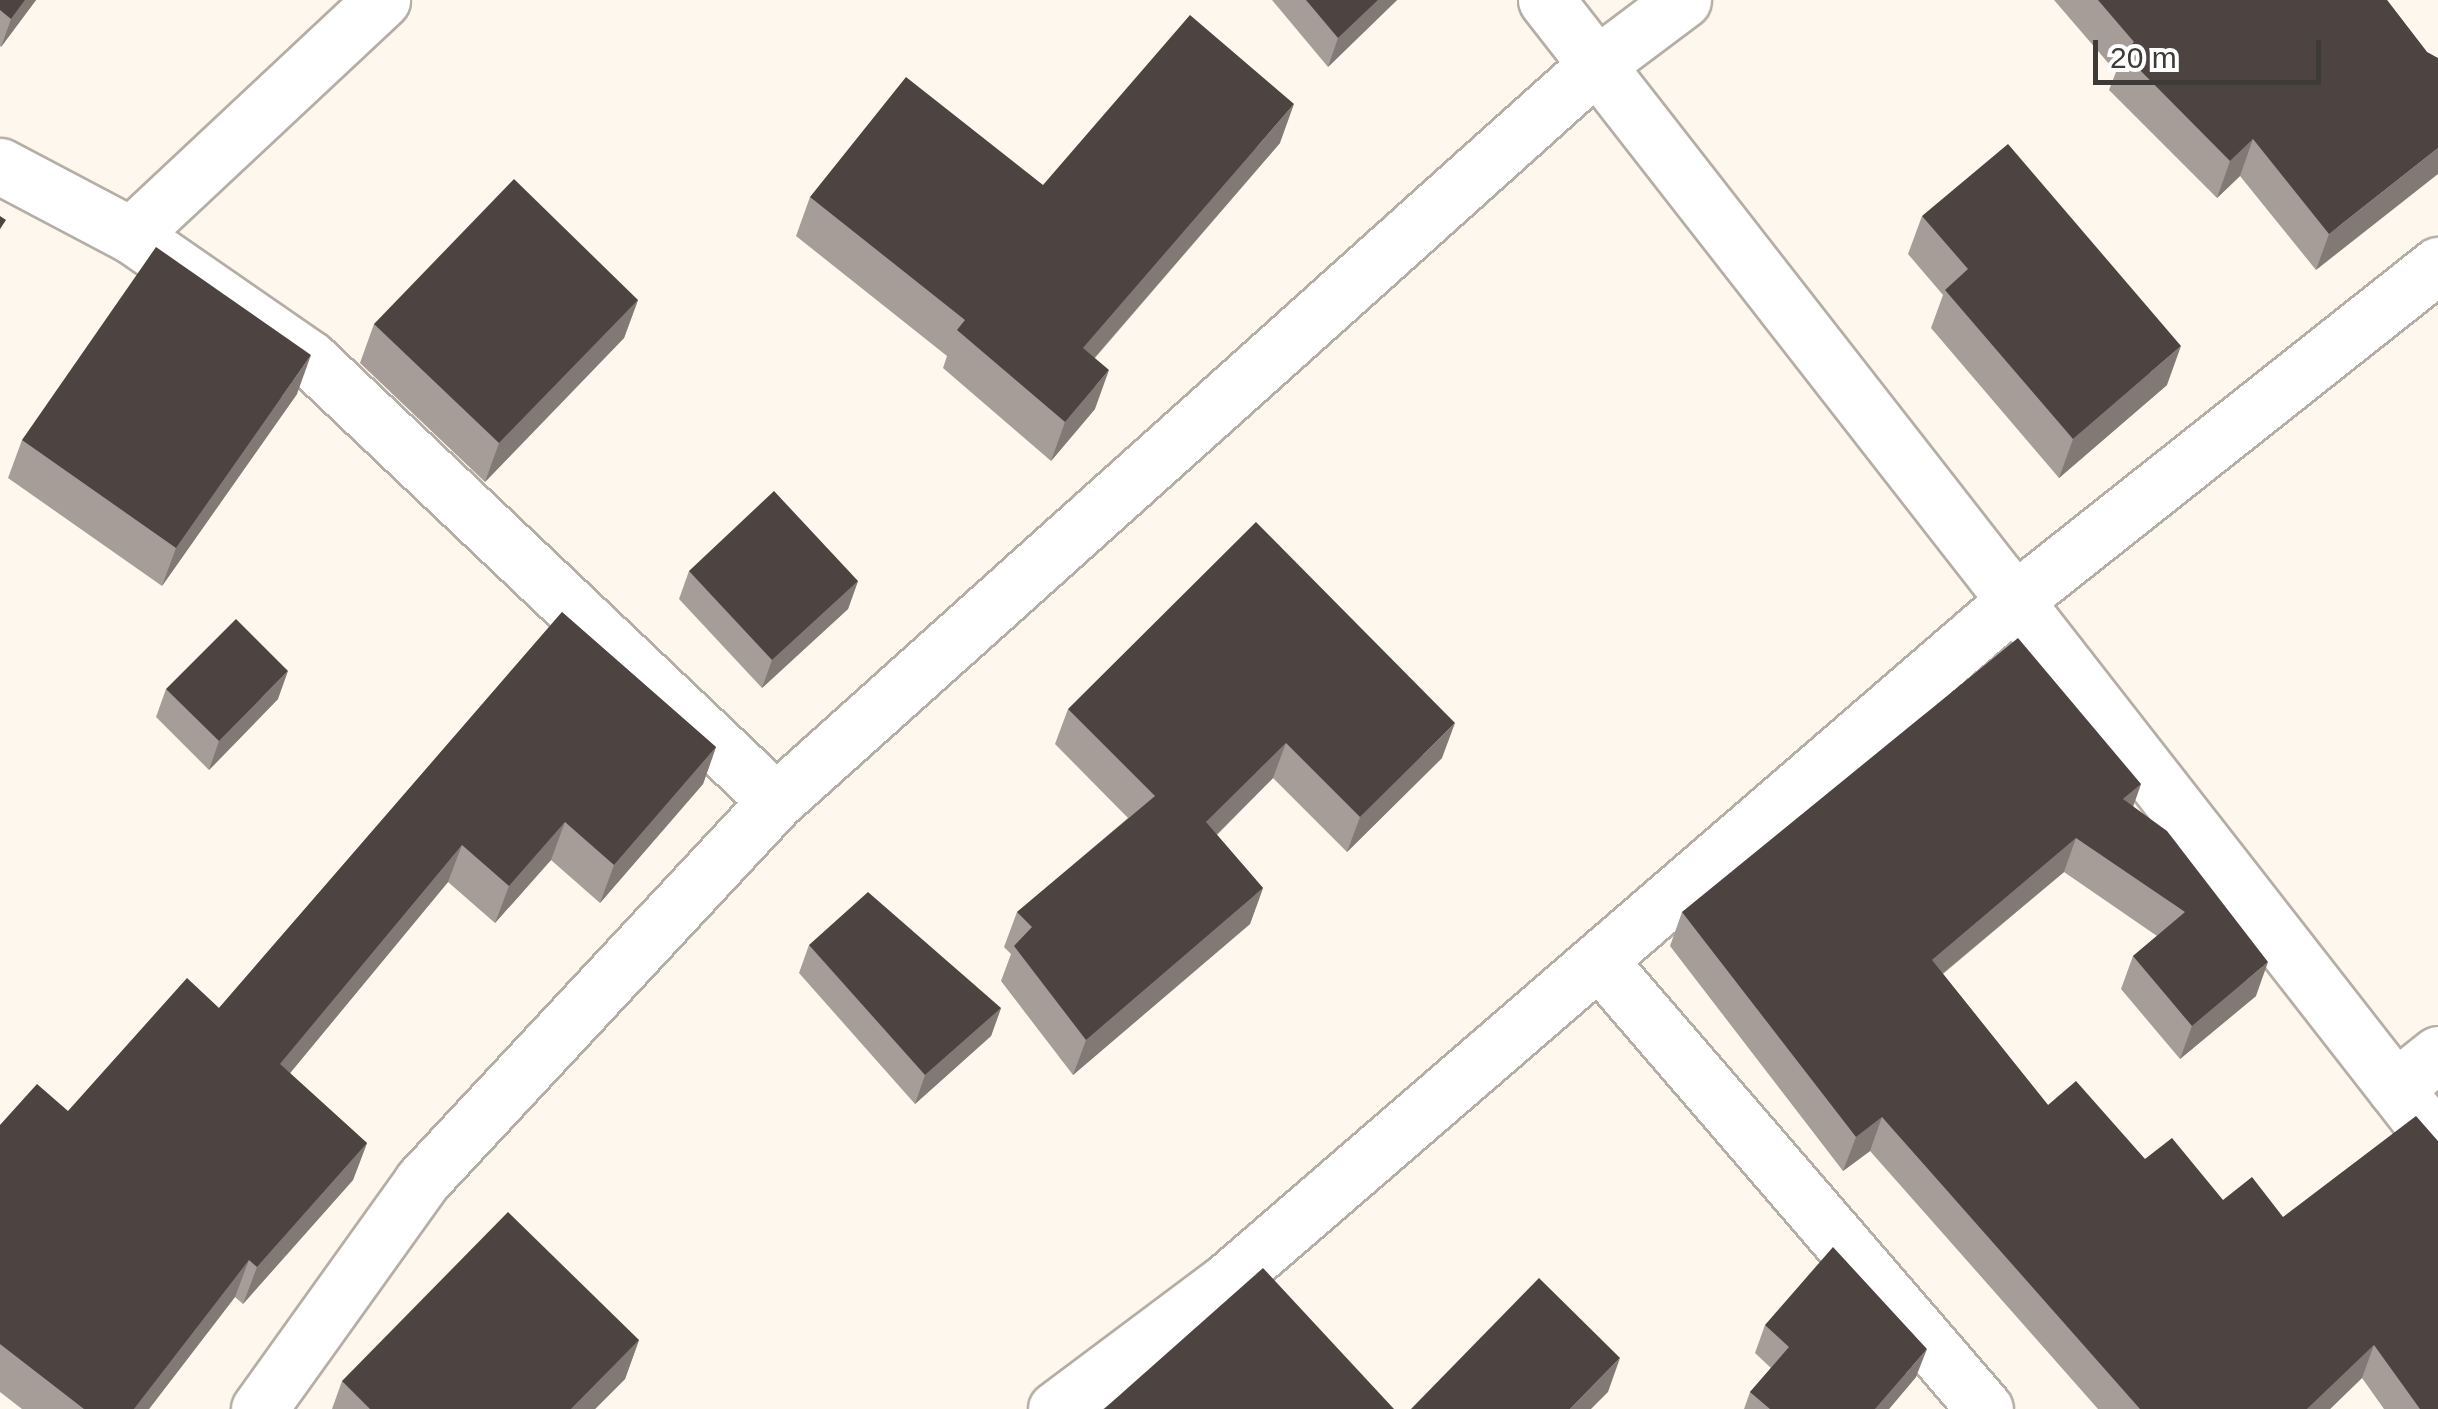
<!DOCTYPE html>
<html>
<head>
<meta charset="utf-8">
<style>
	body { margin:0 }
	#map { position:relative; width:2438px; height:1409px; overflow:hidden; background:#fef7ee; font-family:Helvetica,sans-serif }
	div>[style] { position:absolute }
	.roads { filter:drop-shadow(2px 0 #b5aea6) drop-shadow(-2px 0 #b5aea6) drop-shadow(0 2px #b5aea6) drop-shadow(0 -2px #b5aea6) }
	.minor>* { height:55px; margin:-27.5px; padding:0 27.5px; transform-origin:27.5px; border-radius:27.5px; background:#fff }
	.wall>* { inset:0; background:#a69d98 }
	.shaded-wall>* { inset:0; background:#827975 }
	.building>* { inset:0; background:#4d4341 }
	span { translate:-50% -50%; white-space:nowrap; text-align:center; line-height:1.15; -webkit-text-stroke:10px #fff; paint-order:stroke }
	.scale { position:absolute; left:2093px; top:40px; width:228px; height:45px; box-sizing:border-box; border:5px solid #3d3a37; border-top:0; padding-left:12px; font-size:30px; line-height:35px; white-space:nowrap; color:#3d3a37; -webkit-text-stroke:8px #fff; paint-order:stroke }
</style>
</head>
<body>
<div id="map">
	<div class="roads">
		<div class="minor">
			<i style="left:1546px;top:0;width:1450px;rotate:52.03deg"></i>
			<i style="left:0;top:166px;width:148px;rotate:27.8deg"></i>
			<i style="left:131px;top:235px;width:218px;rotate:34.7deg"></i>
			<i style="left:310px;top:359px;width:642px;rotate:43.49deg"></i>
			<i style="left:131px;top:235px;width:344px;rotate:-43.1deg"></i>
			<i style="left:1599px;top:961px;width:591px;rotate:49.25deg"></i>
			<i style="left:2395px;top:1088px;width:55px;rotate:-38.3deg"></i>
			<i style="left:259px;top:1409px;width:280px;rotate:-54.4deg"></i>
			<i style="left:422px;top:1181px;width:519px;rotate:-47.03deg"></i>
			<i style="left:776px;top:801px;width:1100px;rotate:-41.91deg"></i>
			<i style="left:1595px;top:66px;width:110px;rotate:-36.9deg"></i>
			<i style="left:1056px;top:1409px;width:214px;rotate:-36.8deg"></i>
			<i style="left:1227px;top:1281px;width:1040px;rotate:-40.83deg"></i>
			<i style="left:2014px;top:601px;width:541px;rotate:-38.4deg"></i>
		</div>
	</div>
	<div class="wall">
		<i style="clip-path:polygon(0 0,36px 0,1px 47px,0 46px)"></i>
		<i style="clip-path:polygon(1272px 0,1397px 0,1328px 67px)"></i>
		<i style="clip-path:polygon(2054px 0,2387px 0,2427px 52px,2316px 270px,2240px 176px,2217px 198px,2109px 90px,2116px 72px)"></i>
		<i style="clip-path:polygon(1280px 143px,1095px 358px,1095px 409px,1051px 461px,943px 368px,947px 356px,796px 236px,810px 197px,1043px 185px)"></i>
		<i style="clip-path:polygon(1922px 216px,2167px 385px,2059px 478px,1931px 328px,1943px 295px,1908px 254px)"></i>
		<i style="clip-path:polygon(638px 300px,624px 338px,485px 482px,360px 363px,374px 324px)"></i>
		<i style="clip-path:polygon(297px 394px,162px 586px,8px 478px,22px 440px)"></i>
		<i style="clip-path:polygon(689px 571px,858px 581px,848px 609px,762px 688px,679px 599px)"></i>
		<i style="clip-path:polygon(562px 612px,716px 747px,703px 784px,600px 903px,551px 860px,495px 923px,448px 882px,290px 1073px,367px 1143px,353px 1180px,243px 1304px,235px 1297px,149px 1409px,22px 1409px,0 1392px,0 1125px,68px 1111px,219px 1008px)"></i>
		<i style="clip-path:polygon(166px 689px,278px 699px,209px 770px,156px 717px)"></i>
		<i style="clip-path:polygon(1068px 709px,1442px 758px,1347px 852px,1273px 778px,1217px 835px,1263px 888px,1250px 924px,1073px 1075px,1001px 981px,1011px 954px,1004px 947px,1017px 912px,1128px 818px,1055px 744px)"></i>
		<i style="clip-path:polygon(2141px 784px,2133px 806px,2256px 996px,2180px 1059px,2121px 989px,2133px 956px,2157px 936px,2064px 872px,1943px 974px,2048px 1105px,2145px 1159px,2223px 1200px,2283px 1217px,2438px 1409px,2384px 1409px,2362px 1378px,2330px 1409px,2098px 1409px,1870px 1151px,1843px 1171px,1670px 946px,1682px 912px)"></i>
		<i style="clip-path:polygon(809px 945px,1001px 1008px,991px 1036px,915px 1104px,799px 973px)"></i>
		<i style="clip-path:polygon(1765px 1325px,1916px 1377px,1889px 1409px,1744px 1409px,1750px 1392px,1771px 1368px,1755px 1353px)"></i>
		<i style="clip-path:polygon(639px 1340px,625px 1379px,595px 1409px,332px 1409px,342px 1381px)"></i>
	</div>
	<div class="shaded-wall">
		<i style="clip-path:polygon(25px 0,36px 0,1px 47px,11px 19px)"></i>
		<i style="clip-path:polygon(1378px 0,1397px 0,1328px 67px,1338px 38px)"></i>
		<i style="clip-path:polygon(1294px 104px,1280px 143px,1069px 387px,1083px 348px)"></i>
		<i style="clip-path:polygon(2253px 139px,2240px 176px,2217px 198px,2230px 161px)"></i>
		<i style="clip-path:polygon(2438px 148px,2438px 174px,2316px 270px,2329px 234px)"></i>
		<i style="clip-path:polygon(638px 300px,624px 338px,485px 482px,499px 443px)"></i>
		<i style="clip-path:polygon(2181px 346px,2167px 385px,2059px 478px,2073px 439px)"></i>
		<i style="clip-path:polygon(311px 355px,297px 394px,162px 586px,176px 548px)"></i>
		<i style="clip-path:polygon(1109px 370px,1095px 409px,1051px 461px,1065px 422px)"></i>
		<i style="clip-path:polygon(858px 581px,848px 609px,762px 688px,772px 660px)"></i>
		<i style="clip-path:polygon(288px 671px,278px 699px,209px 770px,219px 741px)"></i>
		<i style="clip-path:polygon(1455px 723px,1442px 758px,1347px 852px,1360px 817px)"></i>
		<i style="clip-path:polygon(1286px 743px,1273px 778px,1193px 858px,1206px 822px)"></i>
		<i style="clip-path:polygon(716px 747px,703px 784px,600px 903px,614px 865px)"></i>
		<i style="clip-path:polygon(2141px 784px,2129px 818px,2123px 799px)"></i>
		<i style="clip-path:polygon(565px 822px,551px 860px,495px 923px,509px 886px)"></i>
		<i style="clip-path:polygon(2076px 838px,2064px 872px,1919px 993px,1932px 960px)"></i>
		<i style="clip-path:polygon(462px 845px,448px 882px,267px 1101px,280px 1064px)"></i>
		<i style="clip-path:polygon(1263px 888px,1250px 924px,1073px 1075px,1086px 1040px)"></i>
		<i style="clip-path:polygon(2268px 962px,2256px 996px,2180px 1059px,2192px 1026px)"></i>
		<i style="clip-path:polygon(1001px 1008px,991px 1036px,915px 1104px,925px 1075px)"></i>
		<i style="clip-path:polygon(1882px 1117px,1870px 1151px,1843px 1171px,1856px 1137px)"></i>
		<i style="clip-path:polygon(367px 1143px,353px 1180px,243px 1304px,257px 1267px)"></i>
		<i style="clip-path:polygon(249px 1260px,235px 1297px,149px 1409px,134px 1409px)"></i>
		<i style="clip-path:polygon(639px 1340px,625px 1379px,595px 1409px,571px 1409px)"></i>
		<i style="clip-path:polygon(2374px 1345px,2362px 1378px,2330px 1409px,2307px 1409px)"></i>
		<i style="clip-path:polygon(1927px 1349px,1916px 1377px,1889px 1409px,1875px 1409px)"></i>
		<i style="clip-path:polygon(1620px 1358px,1608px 1392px,1591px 1409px,1570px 1409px)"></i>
	</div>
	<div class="building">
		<i style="clip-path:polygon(0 0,25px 0,11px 19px,0 10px)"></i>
		<i style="clip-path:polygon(1306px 0,1378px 0,1338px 38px)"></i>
		<i style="clip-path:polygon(2098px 0,2387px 0,2427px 52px,2438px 58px,2438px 148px,2329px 234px,2253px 139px,2230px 161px,2123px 53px,2134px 42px)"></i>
		<i style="clip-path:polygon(1190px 15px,1294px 104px,1083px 348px,1109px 370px,1065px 422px,957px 330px,965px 320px,810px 197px,906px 77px,1043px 185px)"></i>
		<i style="clip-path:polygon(2008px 144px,2181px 346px,2073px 439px,1945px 290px,1968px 269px,1922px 216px)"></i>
		<i style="clip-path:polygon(514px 179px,638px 300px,499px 443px,374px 324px)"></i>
		<i style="clip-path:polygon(0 216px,6px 220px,0 229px)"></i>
		<i style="clip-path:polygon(156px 247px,311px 355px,176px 548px,22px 440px)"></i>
		<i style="clip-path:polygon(774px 491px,858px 581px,772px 660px,689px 571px)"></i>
		<i style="clip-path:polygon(1256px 522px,1455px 723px,1360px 817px,1286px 743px,1206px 822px,1263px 888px,1086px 1040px,1014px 946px,1032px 927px,1017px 912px,1155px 796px,1068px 709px)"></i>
		<i style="clip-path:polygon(562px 612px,716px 747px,614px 865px,565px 822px,509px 886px,462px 845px,280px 1064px,367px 1143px,257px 1267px,249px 1260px,134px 1409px,84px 1409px,0 1344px,0 1125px,37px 1084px,68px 1111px,187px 978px,219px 1008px)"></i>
		<i style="clip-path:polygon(236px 619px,288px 671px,219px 741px,166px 689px)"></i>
		<i style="clip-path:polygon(2018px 638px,2141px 784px,2123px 799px,2167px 831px,2268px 962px,2192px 1026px,2133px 956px,2185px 912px,2076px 838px,1932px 960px,2048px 1105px,2076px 1081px,2145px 1159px,2172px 1138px,2223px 1200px,2252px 1177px,2283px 1217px,2416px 1116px,2438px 1141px,2438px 1409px,2420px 1409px,2374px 1345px,2307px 1409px,2140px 1409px,1882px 1117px,1856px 1137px,1682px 912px)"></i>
		<i style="clip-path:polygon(868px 892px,1001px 1008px,925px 1075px,809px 945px)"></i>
		<i style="clip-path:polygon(508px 1212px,639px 1340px,571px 1409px,370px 1409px,342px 1381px)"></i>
		<i style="clip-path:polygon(1833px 1247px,1927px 1349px,1875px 1409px,1770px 1409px,1750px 1392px,1789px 1347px,1765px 1325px)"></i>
		<i style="clip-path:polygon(1263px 1268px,1394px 1409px,1104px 1409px)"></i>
		<i style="clip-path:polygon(1539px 1278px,1620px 1358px,1570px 1409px,1411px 1409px)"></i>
	</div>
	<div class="scale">20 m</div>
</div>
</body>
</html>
